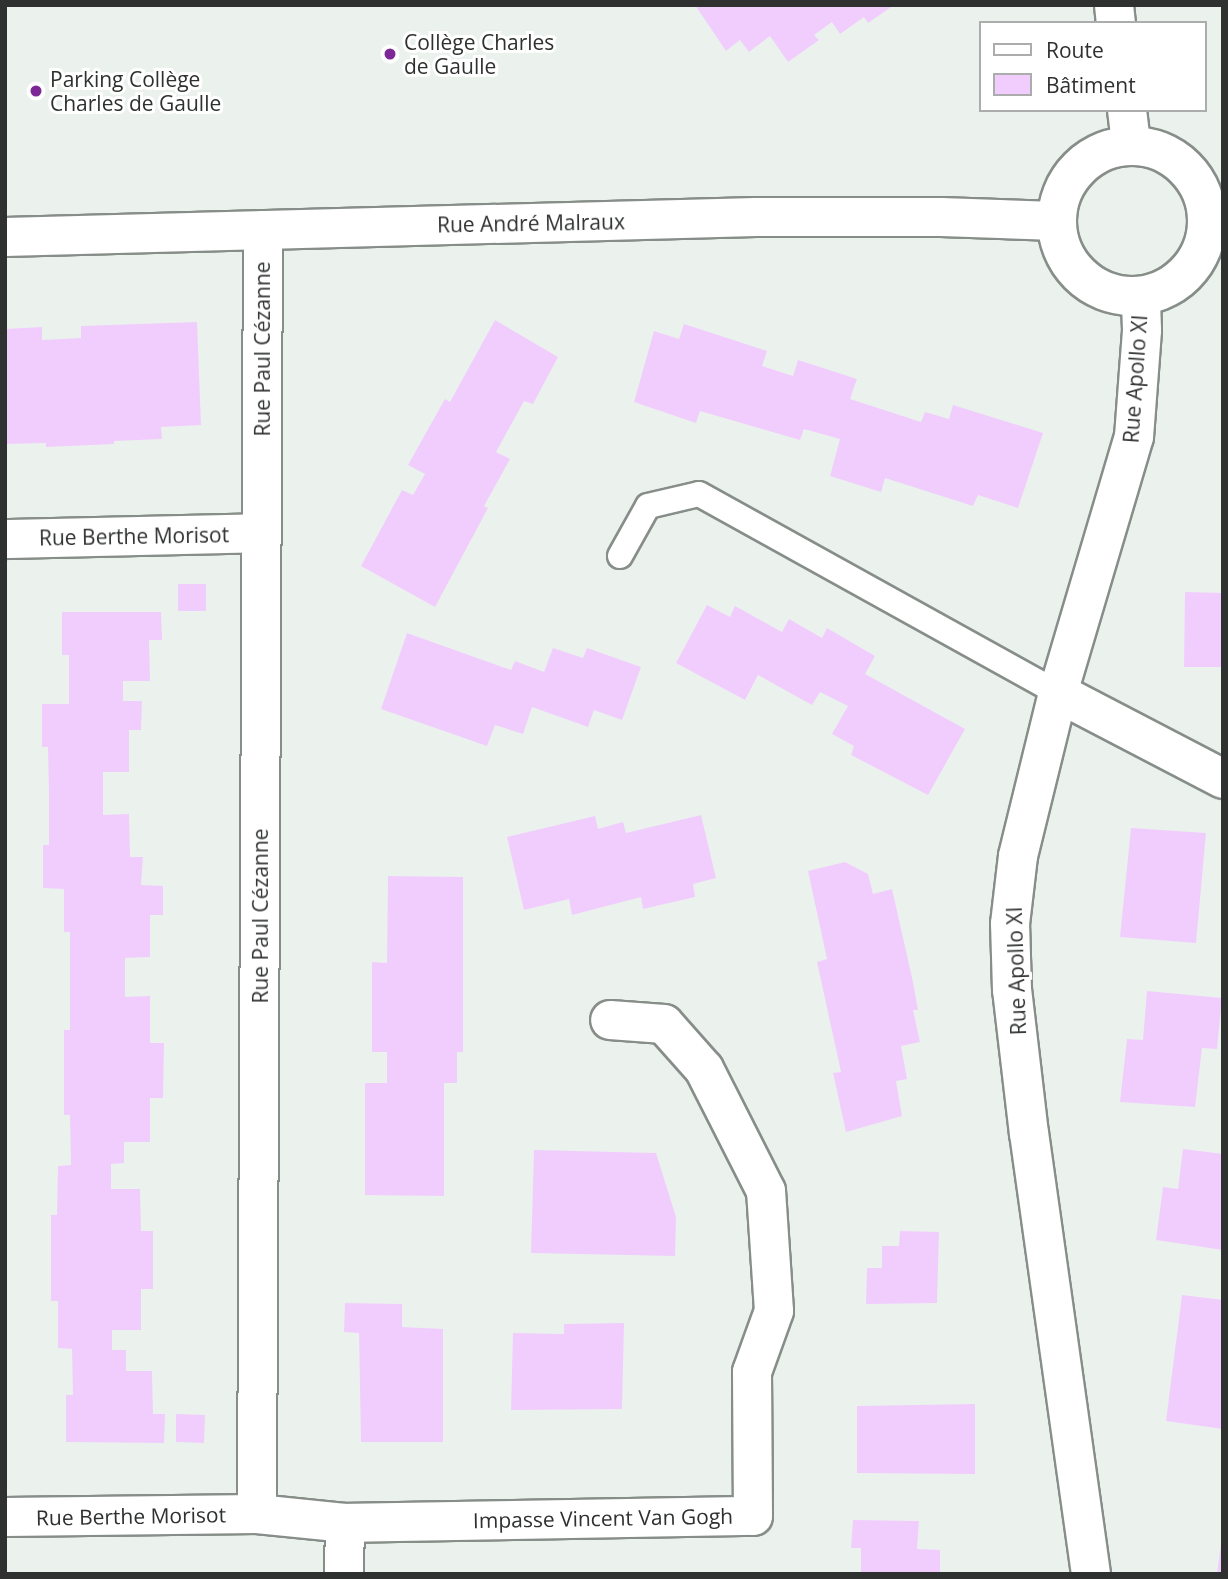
<!DOCTYPE html>
<html>
<head>
<meta charset="utf-8">
<style>
	body { margin:0 }
	#map { position:relative; width:1228px; height:1579px; overflow:hidden; background:#ebf2ed; font-family:"Open Sans",sans-serif }
	div>[style] { position:absolute }
	.building>* { inset:0; background:#f1cdfe }
	.roads { filter:drop-shadow(2px 0 #878e89) drop-shadow(-2px 0 #878e89) drop-shadow(0 2px #878e89) drop-shadow(0 -2px #878e89) }
	.service>* { height:24px; margin:-12px; padding:0 12px; transform-origin:12px; border-radius:12px; background:#fff }
	.minor>* { height:38px; margin:-19px; padding:0 19px; transform-origin:19px; border-radius:19px; background:#fff }
	.minor>.ring { margin:-19px; padding:0; box-sizing:content-box; background:none; border:38px solid #fff; border-radius:50% }
	.dots>* { width:19px; height:19px; translate:-50% -50%; box-sizing:border-box; border:4px solid #fff; border-radius:50% }
	span { translate:-50% -50%; white-space:nowrap; text-align:center; line-height:1.15; -webkit-text-stroke:6px #fff; paint-order:stroke }
	.poi-label { font-size:21px; color:#2e312f }
	.left { translate:0 -50%; text-align:left }
	.street-label { font-size:21px; color:#2e312f }
	.frame { position:absolute; inset:0; border:7px solid #2e312f; pointer-events:none }
	.legend { position:absolute; left:979px; top:21px; width:228px; height:91px; box-sizing:border-box; background:#fff; border:2px solid #abadac; margin:0; padding:9px 12px; list-style:none; font-size:21px; color:#2e312f }
	.legend li { display:flex; align-items:center; gap:14px; height:35px }
	.legend b { width:35px; border:2px solid #abadac }
</style>
</head>
<body>
<div id="map">
	<div class="building">
		<i style="clip-path:polygon(695px 5px,894px 5px,868px 23px,864px 17px,840px 34px,832px 22px,814px 35px,819px 40px,788px 62px,770px 36px,749px 52px,740px 40px,726px 51px)"></i>
		<i style="clip-path:polygon(495px 320px,558px 357px,533px 404px,524px 401px,496px 452px,510px 459px,484px 506px,488px 508px,435px 607px,361px 566px,402px 490px,413px 495px,425px 474px,408px 465px,445px 399px,450px 402px)"></i>
		<i style="clip-path:polygon(197px 322px,201px 425px,161px 427px,162px 439px,114px 441px,114px 444px,46px 447px,46px 443px,5px 444px,5px 329px,42px 327px,42px 340px,81px 338px,81px 326px)"></i>
		<i style="clip-path:polygon(684px 324px,767px 351px,762px 366px,793px 376px,798px 360px,857px 379px,850px 399px,921px 422px,925px 412px,949px 419px,953px 405px,1043px 433px,1018px 508px,978px 495px,973px 506px,885px 478px,881px 492px,830px 476px,840px 439px,804px 429px,800px 440px,700px 411px,696px 423px,634px 402px,654px 331px,679px 339px)"></i>
		<i style="clip-path:polygon(178px 584px,206px 584px,206px 611px,178px 611px)"></i>
		<i style="clip-path:polygon(1185px 592px,1223px 593px,1223px 667px,1184px 667px)"></i>
		<i style="clip-path:polygon(707px 605px,730px 617px,735px 606px,782px 632px,789px 619px,822px 638px,827px 628px,875px 656px,865px 674px,965px 729px,928px 795px,851px 755px,854px 746px,832px 734px,848px 706px,820px 692px,812px 705px,758px 675px,745px 700px,676px 663px)"></i>
		<i style="clip-path:polygon(62px 612px,161px 612px,162px 640px,149px 640px,150px 681px,123px 681px,123px 701px,142px 701px,141px 730px,129px 730px,129px 772px,103px 772px,103px 815px,129px 814px,130px 857px,143px 857px,141px 885px,163px 886px,163px 915px,150px 915px,150px 957px,125px 958px,125px 997px,150px 996px,150px 1043px,164px 1043px,163px 1098px,150px 1098px,150px 1142px,124px 1142px,124px 1163px,111px 1164px,111px 1189px,140px 1189px,141px 1231px,153px 1231px,153px 1289px,141px 1289px,141px 1330px,112px 1330px,112px 1350px,126px 1350px,126px 1371px,152px 1371px,153px 1414px,165px 1414px,164px 1443px,66px 1442px,66px 1395px,73px 1395px,72px 1349px,58px 1348px,58px 1301px,51px 1301px,51px 1215px,57px 1215px,58px 1166px,71px 1165px,70px 1115px,64px 1115px,64px 1030px,70px 1030px,70px 932px,64px 932px,64px 889px,43px 888px,43px 845px,49px 845px,49px 795px,48px 747px,42px 747px,42px 704px,69px 704px,69px 655px,62px 655px)"></i>
		<i style="clip-path:polygon(407px 633px,511px 670px,515px 661px,544px 672px,553px 648px,583px 658px,587px 648px,641px 667px,622px 720px,594px 710px,588px 727px,532px 707px,523px 734px,495px 725px,487px 746px,381px 709px)"></i>
		<i style="clip-path:polygon(701px 815px,716px 878px,693px 884px,695px 897px,643px 909px,641px 897px,572px 915px,569px 899px,524px 910px,507px 837px,595px 816px,598px 829px,623px 822px,626px 833px)"></i>
		<i style="clip-path:polygon(1131px 828px,1206px 833px,1196px 943px,1120px 937px)"></i>
		<i style="clip-path:polygon(845px 862px,868px 874px,873px 894px,892px 889px,913px 982px,918px 1010px,913px 1010px,920px 1042px,901px 1046px,907px 1079px,896px 1081px,902px 1116px,846px 1132px,833px 1073px,841px 1072px,817px 962px,827px 959px,808px 871px)"></i>
		<i style="clip-path:polygon(388px 876px,463px 877px,463px 1052px,457px 1052px,457px 1083px,444px 1083px,444px 1196px,365px 1195px,365px 1083px,387px 1083px,387px 1052px,372px 1052px,372px 962px,387px 963px)"></i>
		<i style="clip-path:polygon(1147px 991px,1222px 998px,1217px 1049px,1202px 1048px,1195px 1107px,1120px 1102px,1127px 1039px,1143px 1040px)"></i>
		<i style="clip-path:polygon(1183px 1149px,1223px 1154px,1223px 1250px,1156px 1240px,1163px 1187px,1178px 1189px)"></i>
		<i style="clip-path:polygon(534px 1150px,656px 1153px,676px 1217px,675px 1256px,531px 1253px)"></i>
		<i style="clip-path:polygon(900px 1231px,939px 1232px,937px 1303px,866px 1304px,867px 1268px,882px 1268px,882px 1246px,899px 1246px)"></i>
		<i style="clip-path:polygon(1182px 1295px,1223px 1300px,1223px 1429px,1166px 1421px)"></i>
		<i style="clip-path:polygon(345px 1303px,402px 1304px,402px 1327px,443px 1329px,443px 1442px,361px 1442px,359px 1333px,344px 1332px)"></i>
		<i style="clip-path:polygon(624px 1323px,622px 1409px,511px 1410px,513px 1333px,564px 1334px,564px 1324px)"></i>
		<i style="clip-path:polygon(975px 1404px,975px 1474px,857px 1473px,857px 1406px)"></i>
		<i style="clip-path:polygon(176px 1414px,205px 1415px,204px 1443px,176px 1442px)"></i>
		<i style="clip-path:polygon(853px 1520px,919px 1521px,917px 1549px,940px 1550px,940px 1574px,861px 1574px,861px 1548px,851px 1548px)"></i>
		<i style="clip-path:polygon(1221px 1544px,1223px 1574px,1217px 1574px)"></i>
	</div>
	<div class="roads">
		<div class="service">
			<i style="left:620px;top:556px;width:57px;rotate:-60.8deg"></i>
			<i style="left:648px;top:506px;width:52px;rotate:-13.2deg"></i>
			<i style="left:699px;top:494px;width:410px;rotate:29deg"></i>
		</div>
		<div class="minor">
			<i style="left:1114px;top:5px;width:18px;rotate:84deg"></i>
			<i style="left:1127px;top:110px;width:35px;rotate:83deg"></i>
			<i class="ring" style="left:1057px;top:146px;width:112px;height:112px"></i>
			<i style="left:263px;top:230px;width:1284px;rotate:90.27deg"></i>
			<i style="left:257px;top:1514px;width:88px;rotate:5.8deg"></i>
			<i style="left:5px;top:237px;width:751px;rotate:-1.53deg"></i>
			<i style="left:756px;top:217px;width:185px"></i>
			<i style="left:941px;top:217px;width:115px;rotate:2deg"></i>
			<i style="left:5px;top:539px;width:257px;rotate:-1.3deg"></i>
			<i style="left:1058px;top:693px;width:186px;rotate:27.5deg"></i>
			<i style="left:5px;top:1517px;width:252px;rotate:-0.7deg"></i>
			<i style="left:344px;top:1574px;width:51px;rotate:-88.9deg"></i>
			<i style="left:345px;top:1523px;width:408px;rotate:-1deg"></i>
			<i style="left:753px;top:1516px;width:144px;rotate:-90.4deg"></i>
			<i style="left:752px;top:1372px;width:65px;rotate:-70.2deg"></i>
			<i style="left:774px;top:1311px;width:120px;rotate:-93.8deg"></i>
			<i style="left:766px;top:1191px;width:137px;rotate:-116.9deg"></i>
			<i style="left:704px;top:1069px;width:60px;rotate:-131.6deg"></i>
			<i style="left:664px;top:1024px;width:54px;rotate:-175.8deg"></i>
			<i style="left:1091px;top:1574px;width:444px;rotate:-98deg"></i>
			<i style="left:1029px;top:1134px;width:145px;rotate:-96.7deg"></i>
			<i style="left:1012px;top:990px;width:66px;rotate:-91.7deg"></i>
			<i style="left:1010px;top:924px;width:68px;rotate:-83.3deg"></i>
			<i style="left:1018px;top:856px;width:168px;rotate:-76.2deg"></i>
			<i style="left:1058px;top:693px;width:267px;rotate:-73.5deg"></i>
			<i style="left:1134px;top:437px;width:107px;rotate:-85.7deg"></i>
			<i style="left:1142px;top:330px;width:34px;rotate:-92deg"></i>
		</div>
	</div>
	<div class="dots">
		<i style="left:390px;top:54px;background:#7d2897"></i>
		<i style="left:36px;top:91px;background:#7d2897"></i>
	</div>
	<div class="poi-label">
		<span class="left" style="left:404px;top:54px">Collège Charles<br>de Gaulle</span>
		<span class="left" style="left:50px;top:91px">Parking Collège<br>Charles de Gaulle</span>
	</div>
	<div class="street-label">
		<span style="left:531px;top:223px;rotate:-1deg">Rue André Malraux</span>
		<span style="left:262px;top:349px;rotate:-90deg">Rue Paul Cézanne</span>
		<span style="left:1135px;top:379px;rotate:-86deg">Rue Apollo XI</span>
		<span style="left:134px;top:536px;rotate:-1deg">Rue Berthe Morisot</span>
		<span style="left:260px;top:916px;rotate:-90deg">Rue Paul Cézanne</span>
		<span style="left:1016px;top:971px;rotate:-92deg">Rue Apollo XI</span>
		<span style="left:131px;top:1516px;rotate:-1deg">Rue Berthe Morisot</span>
		<span style="left:603px;top:1518px;rotate:-1deg">Impasse Vincent Van Gogh</span>
	</div>
	<div class="frame"></div>
	<ul class="legend">
	<li><b style="height:9px;background:#fff"></b>Route</li>
	<li><b style="height:19px;background:#f1cdfe"></b>Bâtiment</li>
	</ul>
</div>
</body>
</html>
